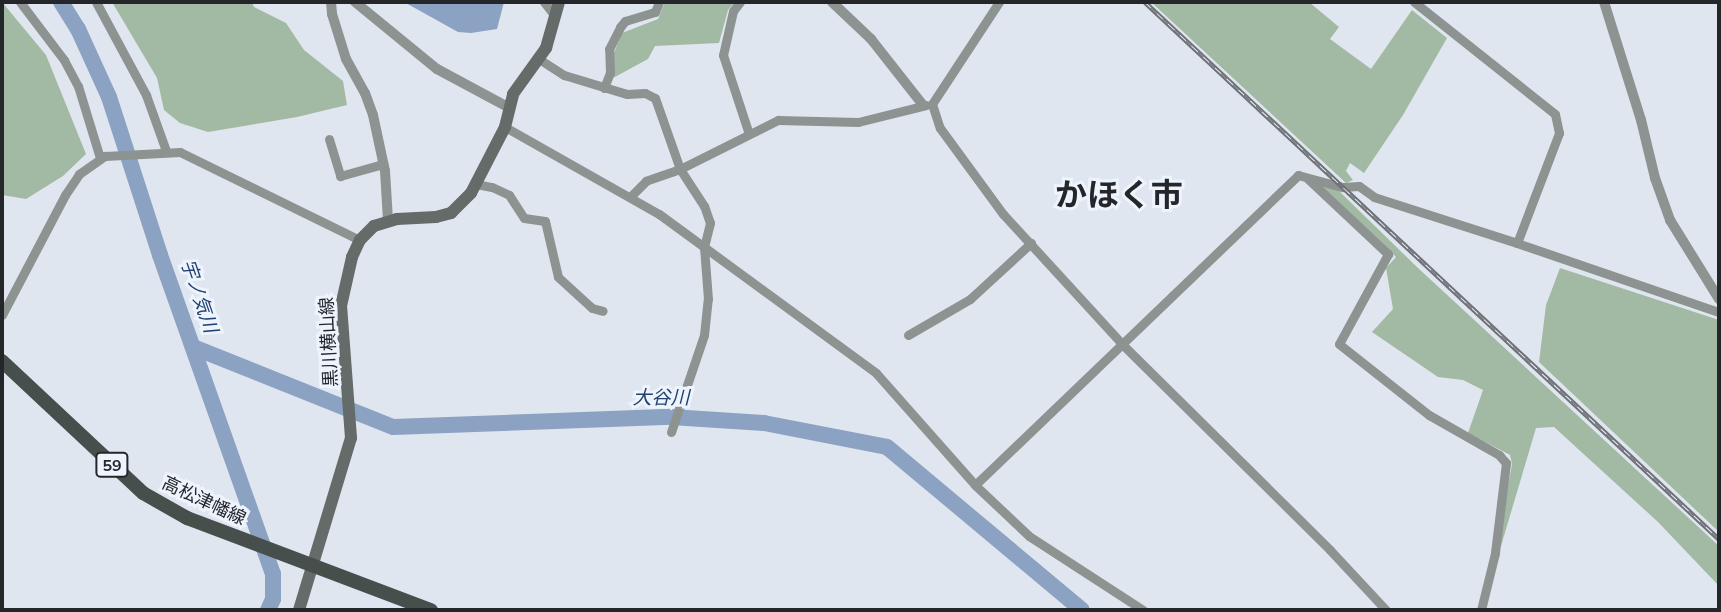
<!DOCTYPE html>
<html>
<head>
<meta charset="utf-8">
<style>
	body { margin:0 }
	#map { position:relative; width:1721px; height:612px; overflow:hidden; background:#e0e6ef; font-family:Mulish,"Noto Sans JP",sans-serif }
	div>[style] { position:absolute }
	.green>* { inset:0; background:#a2baa3 }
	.water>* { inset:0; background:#8ba2c2 }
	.river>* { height:16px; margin:-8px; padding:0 8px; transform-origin:8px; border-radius:8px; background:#8ba2c2 }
	.minor>* { height:9px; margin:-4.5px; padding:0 4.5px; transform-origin:4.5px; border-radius:4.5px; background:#8d9391 }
	.tertiary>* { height:10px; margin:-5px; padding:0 5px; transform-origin:5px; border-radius:5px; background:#8d9391 }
	.secondary>* { height:12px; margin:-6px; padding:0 6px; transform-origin:6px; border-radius:6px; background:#646b69 }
	.primary>* { height:14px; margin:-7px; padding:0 7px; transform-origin:7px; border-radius:7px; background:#474f4d }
	.rail>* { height:5px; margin-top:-2.5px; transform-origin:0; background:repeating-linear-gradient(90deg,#edf4fd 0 8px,#6e7277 0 16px); box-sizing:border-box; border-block:2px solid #6e7277 }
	span { translate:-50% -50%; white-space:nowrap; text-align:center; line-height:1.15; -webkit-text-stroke:6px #edf4fd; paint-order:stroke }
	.shield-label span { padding:2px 5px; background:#edf4fd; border:2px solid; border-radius:5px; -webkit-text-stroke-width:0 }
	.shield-label { font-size:16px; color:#242629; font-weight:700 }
	.street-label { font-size:18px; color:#242629 }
	.water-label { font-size:19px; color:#22416c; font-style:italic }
	.town-label { font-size:32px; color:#242629; font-weight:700 }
	.frame { position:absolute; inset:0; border:4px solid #242629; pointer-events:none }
</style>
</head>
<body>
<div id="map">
	<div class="green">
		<i style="clip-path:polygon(2px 2px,46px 55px,86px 154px,63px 176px,26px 199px,2px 195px)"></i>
		<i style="clip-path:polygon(112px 2px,252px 2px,254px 7px,286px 23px,304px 50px,343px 81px,347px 105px,297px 117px,208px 132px,180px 123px,164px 110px,157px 78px)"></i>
		<i style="clip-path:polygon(665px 2px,735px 2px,728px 10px,719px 43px,655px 46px,648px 59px,613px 78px,613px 55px,622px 33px,658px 19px)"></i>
		<i style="clip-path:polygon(1151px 2px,1309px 2px,1339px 27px,1330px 39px,1371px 69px,1412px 10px,1447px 38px,1403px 115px,1364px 173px,1350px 163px,1346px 171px,1353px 180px,1346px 183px)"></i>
		<i style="clip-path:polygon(1316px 183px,1338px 190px,1418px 268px,1719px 546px,1719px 586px,1658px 522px,1554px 427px,1536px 428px,1501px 546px,1498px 541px,1512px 464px,1510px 455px,1468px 433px,1483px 390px,1463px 380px,1438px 377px,1372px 332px,1393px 309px,1386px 268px,1396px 257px)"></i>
		<i style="clip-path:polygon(1560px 268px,1719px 320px,1719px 532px,1539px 362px,1546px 305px)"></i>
	</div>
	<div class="water">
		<i style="clip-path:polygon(404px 2px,504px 2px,497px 29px,471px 33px,458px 32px)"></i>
	</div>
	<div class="river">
		<i style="left:61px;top:2px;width:32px;rotate:58deg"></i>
		<i style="left:78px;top:29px;width:75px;rotate:65.5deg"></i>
		<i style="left:109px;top:97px;width:166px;rotate:72.1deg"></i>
		<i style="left:160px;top:255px;width:338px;rotate:70.5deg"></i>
		<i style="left:273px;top:574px;width:25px;rotate:90deg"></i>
		<i style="left:273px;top:599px;width:12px;rotate:114deg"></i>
		<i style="left:193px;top:347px;width:215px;rotate:21.8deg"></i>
		<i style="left:393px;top:427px;width:278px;rotate:-2.1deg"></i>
		<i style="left:671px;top:417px;width:93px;rotate:3.7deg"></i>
		<i style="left:764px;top:423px;width:125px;rotate:11deg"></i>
		<i style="left:887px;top:447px;width:254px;rotate:39.9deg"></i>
	</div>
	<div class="minor">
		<i style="left:20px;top:2px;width:73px;rotate:52.8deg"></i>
		<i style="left:64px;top:60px;width:30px;rotate:62deg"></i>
		<i style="left:78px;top:86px;width:75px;rotate:73deg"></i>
		<i style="left:96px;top:2px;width:106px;rotate:61.7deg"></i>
		<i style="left:146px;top:95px;width:59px;rotate:70.3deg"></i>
		<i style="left:544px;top:2px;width:18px;rotate:52deg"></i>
		<i style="left:740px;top:2px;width:11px;rotate:128deg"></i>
		<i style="left:733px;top:11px;width:45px;rotate:102.8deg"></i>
		<i style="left:723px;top:55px;width:83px;rotate:71.8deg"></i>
		<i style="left:999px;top:2px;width:122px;rotate:123.3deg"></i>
		<i style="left:932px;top:104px;width:25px;rotate:72deg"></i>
		<i style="left:940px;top:128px;width:107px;rotate:53.8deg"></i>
		<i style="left:1003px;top:214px;width:176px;rotate:47.5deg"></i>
		<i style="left:1122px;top:344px;width:293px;rotate:44.7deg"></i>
		<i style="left:1330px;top:550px;width:82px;rotate:47deg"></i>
		<i style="left:539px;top:59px;width:30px;rotate:33deg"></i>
		<i style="left:564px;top:75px;width:66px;rotate:16.8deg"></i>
		<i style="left:627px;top:94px;width:18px;rotate:-3deg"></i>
		<i style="left:645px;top:93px;width:11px;rotate:27deg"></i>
		<i style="left:655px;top:98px;width:75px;rotate:70.6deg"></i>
		<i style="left:680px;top:169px;width:36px;rotate:161deg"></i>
		<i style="left:646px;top:181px;width:21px;rotate:135deg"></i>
		<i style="left:604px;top:88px;width:17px;rotate:-69deg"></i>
		<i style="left:610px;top:72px;width:23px;rotate:-92deg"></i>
		<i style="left:609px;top:49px;width:25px;rotate:-63deg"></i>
		<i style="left:620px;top:27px;width:8px;rotate:-50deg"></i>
		<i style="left:625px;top:21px;width:31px;rotate:-17deg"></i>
		<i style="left:655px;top:12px;width:11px;rotate:-68deg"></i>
		<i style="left:505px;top:127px;width:177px;rotate:29.5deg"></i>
		<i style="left:659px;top:214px;width:269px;rotate:36.2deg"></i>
		<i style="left:876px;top:373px;width:149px;rotate:48.5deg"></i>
		<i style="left:329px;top:139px;width:39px;rotate:73deg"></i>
		<i style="left:340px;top:176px;width:45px;rotate:-15.6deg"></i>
		<i style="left:1308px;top:179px;width:110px;rotate:43.2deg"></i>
		<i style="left:1388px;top:254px;width:102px;rotate:118.6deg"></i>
		<i style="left:1339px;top:344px;width:115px;rotate:38.3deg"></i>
		<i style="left:1429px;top:415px;width:81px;rotate:29.7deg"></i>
		<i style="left:1499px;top:455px;width:11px;rotate:49deg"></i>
		<i style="left:1506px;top:463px;width:91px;rotate:97deg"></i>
		<i style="left:1495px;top:553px;width:59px;rotate:103.8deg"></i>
		<i style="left:476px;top:184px;width:16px;rotate:11deg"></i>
		<i style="left:492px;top:187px;width:19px;rotate:25deg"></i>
		<i style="left:509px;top:195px;width:27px;rotate:57deg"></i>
		<i style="left:524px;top:218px;width:21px;rotate:8deg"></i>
		<i style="left:545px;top:221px;width:57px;rotate:76.9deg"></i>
		<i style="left:558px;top:277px;width:46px;rotate:42.4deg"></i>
		<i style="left:592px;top:308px;width:11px;rotate:15deg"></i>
		<i style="left:1517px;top:243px;width:213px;rotate:18.9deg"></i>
		<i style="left:2px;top:315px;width:136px;rotate:-62.3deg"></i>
		<i style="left:65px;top:195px;width:25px;rotate:-56deg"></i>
		<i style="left:79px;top:174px;width:32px;rotate:-35deg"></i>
		<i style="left:105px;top:156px;width:75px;rotate:-3.1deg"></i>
		<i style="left:180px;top:152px;width:200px;rotate:26.1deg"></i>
		<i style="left:908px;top:335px;width:72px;rotate:-30.1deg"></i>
		<i style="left:970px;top:299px;width:83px;rotate:-42.6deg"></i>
		<i style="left:671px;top:432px;width:102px;rotate:-71.2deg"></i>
		<i style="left:704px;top:335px;width:36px;rotate:-84deg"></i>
		<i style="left:708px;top:299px;width:52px;rotate:-94.4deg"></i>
		<i style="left:704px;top:247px;width:25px;rotate:-76deg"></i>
		<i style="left:710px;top:223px;width:18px;rotate:-109deg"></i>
		<i style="left:704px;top:206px;width:44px;rotate:-123deg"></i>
		<i style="left:680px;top:169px;width:110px;rotate:-26.6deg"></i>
		<i style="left:778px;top:120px;width:80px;rotate:1.4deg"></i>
		<i style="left:858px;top:122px;width:70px;rotate:-14deg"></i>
		<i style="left:1143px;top:610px;width:136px;rotate:-147deg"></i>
		<i style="left:1029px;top:536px;width:74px;rotate:-136.6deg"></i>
		<i style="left:975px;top:485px;width:448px;rotate:-43.8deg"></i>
		<i style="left:1298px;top:175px;width:46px;rotate:15.3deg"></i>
		<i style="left:1342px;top:187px;width:17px;rotate:-3deg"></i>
		<i style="left:1359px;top:186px;width:19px;rotate:36deg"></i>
		<i style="left:1374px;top:197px;width:150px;rotate:17.8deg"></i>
		<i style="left:1517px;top:243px;width:118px;rotate:-69.1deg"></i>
		<i style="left:1559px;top:133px;width:19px;rotate:-102deg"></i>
		<i style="left:1555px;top:114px;width:180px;rotate:-141.5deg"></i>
	</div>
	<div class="tertiary">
		<i style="left:331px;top:2px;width:12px;rotate:85deg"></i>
		<i style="left:332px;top:14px;width:47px;rotate:72.7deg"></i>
		<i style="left:346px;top:59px;width:39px;rotate:61deg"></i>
		<i style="left:365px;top:93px;width:23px;rotate:70deg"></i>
		<i style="left:373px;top:115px;width:57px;rotate:77.9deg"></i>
		<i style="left:385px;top:171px;width:49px;rotate:86.5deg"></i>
		<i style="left:355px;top:2px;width:106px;rotate:39.3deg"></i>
		<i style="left:437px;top:69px;width:81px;rotate:28.2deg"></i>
		<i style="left:832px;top:2px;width:54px;rotate:43.5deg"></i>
		<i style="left:871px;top:39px;width:84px;rotate:51.8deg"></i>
		<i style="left:1604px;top:2px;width:124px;rotate:72.6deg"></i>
		<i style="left:1641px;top:120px;width:60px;rotate:76.4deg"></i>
		<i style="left:1655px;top:178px;width:45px;rotate:70.3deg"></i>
		<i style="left:1670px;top:220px;width:93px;rotate:58.2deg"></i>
	</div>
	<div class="secondary">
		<i style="left:299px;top:610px;width:180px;rotate:-73.2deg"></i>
		<i style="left:351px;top:438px;width:132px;rotate:-94.3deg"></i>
		<i style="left:341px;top:306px;width:50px;rotate:-77.3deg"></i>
		<i style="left:352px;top:257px;width:19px;rotate:-65deg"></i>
		<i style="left:360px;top:240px;width:20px;rotate:-45deg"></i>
		<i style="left:374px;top:226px;width:24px;rotate:-17deg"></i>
		<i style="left:397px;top:219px;width:39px;rotate:-3deg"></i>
		<i style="left:436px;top:217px;width:16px;rotate:-15deg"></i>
		<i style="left:451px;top:213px;width:28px;rotate:-45deg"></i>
		<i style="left:471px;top:193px;width:74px;rotate:-62.7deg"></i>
		<i style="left:505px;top:127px;width:34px;rotate:-76deg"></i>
		<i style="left:513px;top:94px;width:57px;rotate:-54.3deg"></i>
		<i style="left:546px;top:48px;width:48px;rotate:-74.2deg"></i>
	</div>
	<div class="primary">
		<i style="left:2px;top:361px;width:193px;rotate:43.1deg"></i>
		<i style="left:143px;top:493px;width:51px;rotate:29.6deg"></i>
		<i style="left:187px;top:518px;width:261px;rotate:20.7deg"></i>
	</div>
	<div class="rail">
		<i style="left:1145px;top:2px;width:786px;rotate:43.09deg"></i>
	</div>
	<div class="shield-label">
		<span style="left:112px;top:465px">59</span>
	</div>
	<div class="street-label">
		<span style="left:329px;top:342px;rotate:-93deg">黒川横山線</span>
		<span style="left:204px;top:501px;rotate:25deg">高松津幡線</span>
	</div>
	<div class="water-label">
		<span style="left:199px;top:296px;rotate:71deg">宇ノ気川</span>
		<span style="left:661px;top:398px">大谷川</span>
	</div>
	<div class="town-label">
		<span style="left:1119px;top:194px">かほく市</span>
	</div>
	<div class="frame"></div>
</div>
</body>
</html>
